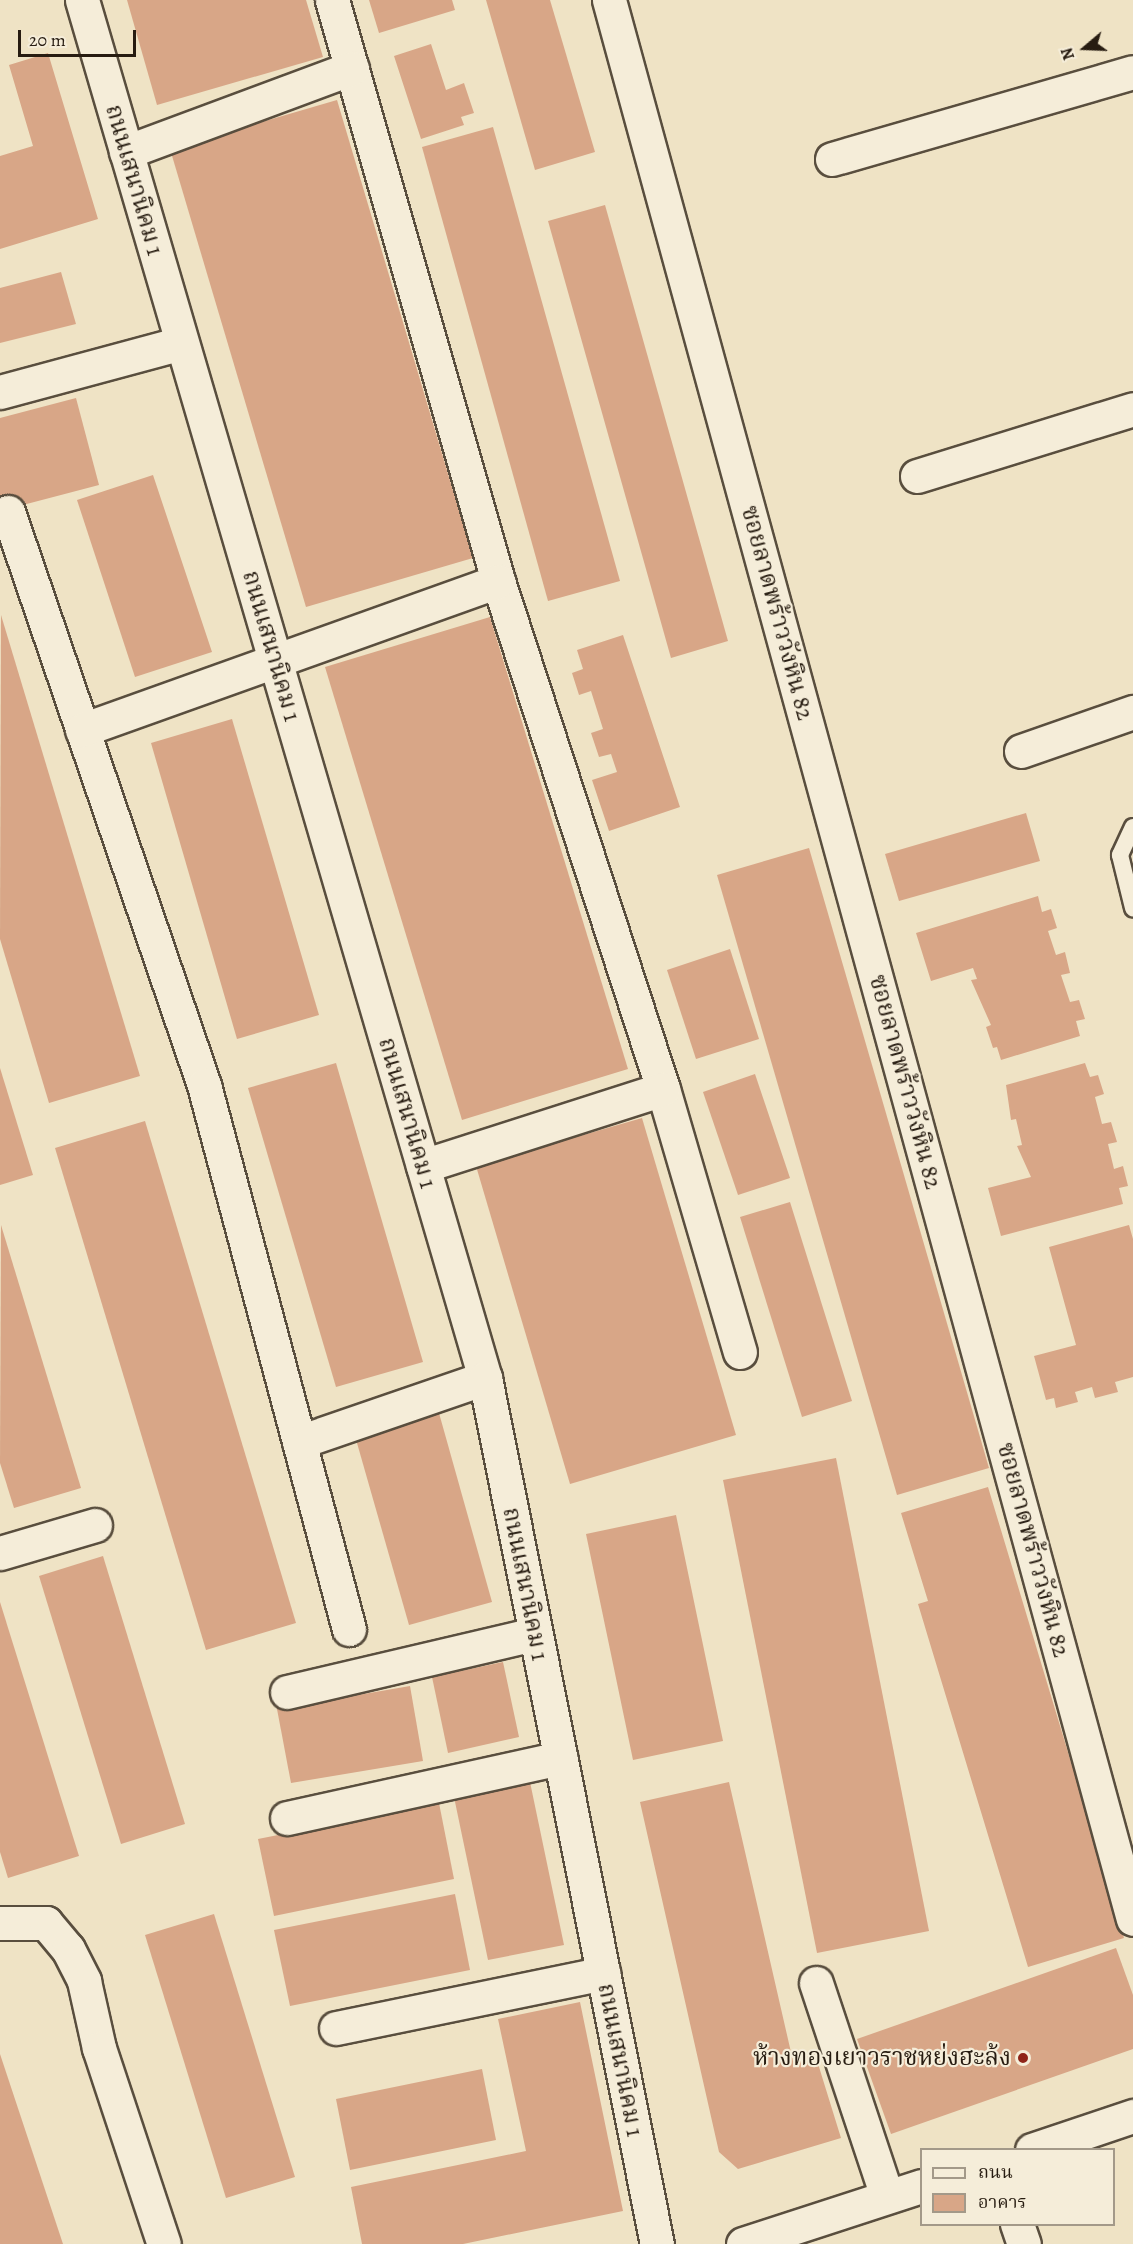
<!DOCTYPE html>
<html>
<head>
<meta charset="utf-8">
<style>
	body { margin:0 }
	#map { position:relative; width:1133px; height:2244px; overflow:hidden; background:#efe3c5; font-family:Alegreya,"Noto Serif Thai",serif }
	div>[style] { position:absolute }
	.building>* { inset:0; background:#d8a687 }
	.roads { filter:drop-shadow(2px 0 #594e3e) drop-shadow(-2px 0 #594e3e) drop-shadow(0 2px #594e3e) drop-shadow(0 -2px #594e3e) }
	.service>* { height:16px; margin:-8px; padding:0 8px; transform-origin:8px; border-radius:8px; background:#f5edd9 }
	.minor>* { height:33px; margin:-16.5px; padding:0 16.5px; transform-origin:16.5px; border-radius:16.5px; background:#f5edd9 }
	.tertiary>* { height:33px; margin:-16.5px; padding:0 16.5px; transform-origin:16.5px; border-radius:16.5px; background:#f5edd9 }
	.secondary>* { height:33px; margin:-16.5px; padding:0 16.5px; transform-origin:16.5px; border-radius:16.5px; background:#f5edd9 }
	.dots>* { width:16px; height:16px; translate:-50% -50%; box-sizing:border-box; border:3px solid #f5edd9; border-radius:50% }
	span { translate:-50% -50%; white-space:nowrap; text-align:center; line-height:1.15; -webkit-text-stroke:4.5px #f5edd9; paint-order:stroke }
	.street-label { font-size:24px; color:#271c11 }
	.poi-label { font-size:24px; color:#271c11 }
	.right { translate:-100% -50%; text-align:right }
	.legend { position:absolute; left:920px; top:2148px; width:195px; height:78px; box-sizing:border-box; background:#f5edd9; border:2px solid #a39989; margin:0; padding:8px 10px; list-style:none; font-size:18px; color:#271c11 }
	.legend li { display:flex; align-items:center; gap:12px; height:30px }
	.legend b { width:30px; border:2px solid #a39989 }
	.north { position:absolute; left:1055px; top:18px; width:60px; height:60px; -webkit-text-stroke:4px #f5edd9; paint-order:stroke; rotate:251deg; font-size:16px; font-weight:700; line-height:24px; text-align:center; color:#271c11 }
	.north::after { content:''; display:block; margin:auto; width:21px; height:27px; background:#271c11; clip-path:polygon(50% 0,100% 100%,50% 72%,0 100%) }
	.scale { position:absolute; left:18px; top:30px; width:118px; height:27px; box-sizing:border-box; border:3px solid #271c11; border-top:0; padding-left:8px; font-size:18px; line-height:21px; white-space:nowrap; color:#271c11; -webkit-text-stroke:4px #f5edd9; paint-order:stroke }
</style>
</head>
<body>
<div id="map">
	<div class="building">
		<i style="clip-path:polygon(127px 0,306px 0,323px 57px,157px 105px)"></i>
		<i style="clip-path:polygon(369px 0,452px 0,455px 10px,379px 33px)"></i>
		<i style="clip-path:polygon(486px 0,550px 0,595px 152px,535px 170px)"></i>
		<i style="clip-path:polygon(431px 44px,446px 90px,464px 83px,474px 113px,461px 117px,464px 125px,421px 139px,394px 56px)"></i>
		<i style="clip-path:polygon(48px 53px,98px 219px,0 249px,0 156px,33px 146px,9px 65px)"></i>
		<i style="clip-path:polygon(337px 100px,473px 558px,306px 607px,170px 149px)"></i>
		<i style="clip-path:polygon(493px 127px,620px 581px,548px 601px,422px 147px)"></i>
		<i style="clip-path:polygon(605px 205px,728px 641px,671px 658px,548px 221px)"></i>
		<i style="clip-path:polygon(61px 272px,76px 324px,0 343px,0 288px)"></i>
		<i style="clip-path:polygon(76px 398px,99px 485px,0 511px,0 418px)"></i>
		<i style="clip-path:polygon(153px 475px,212px 652px,135px 677px,77px 500px)"></i>
		<i style="clip-path:polygon(1px 615px,140px 1076px,49px 1103px,0 939px)"></i>
		<i style="clip-path:polygon(490px 617px,628px 1069px,462px 1120px,325px 667px)"></i>
		<i style="clip-path:polygon(623px 635px,680px 807px,609px 831px,592px 780px,617px 772px,611px 754px,599px 757px,591px 733px,603px 729px,591px 691px,579px 695px,572px 673px,583px 669px,577px 650px)"></i>
		<i style="clip-path:polygon(232px 719px,319px 1015px,237px 1039px,151px 743px)"></i>
		<i style="clip-path:polygon(1026px 813px,1040px 861px,899px 901px,885px 854px)"></i>
		<i style="clip-path:polygon(809px 848px,989px 1468px,897px 1495px,717px 875px)"></i>
		<i style="clip-path:polygon(1038px 896px,1042px 912px,1051px 909px,1057px 928px,1048px 931px,1056px 955px,1065px 952px,1070px 973px,1061px 975px,1070px 1002px,1079px 1000px,1085px 1019px,1076px 1021px,1080px 1036px,1001px 1060px,997px 1047px,993px 1048px,986px 1027px,991px 1025px,971px 980px,977px 979px,973px 968px,931px 981px,916px 933px)"></i>
		<i style="clip-path:polygon(730px 949px,759px 1039px,696px 1059px,667px 970px)"></i>
		<i style="clip-path:polygon(336px 1063px,423px 1362px,336px 1387px,248px 1088px)"></i>
		<i style="clip-path:polygon(1085px 1063px,1090px 1077px,1098px 1075px,1104px 1094px,1095px 1097px,1102px 1124px,1111px 1122px,1117px 1142px,1108px 1144px,1114px 1169px,1123px 1166px,1128px 1186px,1119px 1188px,1123px 1204px,1001px 1236px,988px 1188px,1031px 1177px,1017px 1146px,1022px 1145px,1016px 1119px,1011px 1120px,1006px 1085px)"></i>
		<i style="clip-path:polygon(0 1068px,33px 1175px,0 1185px)"></i>
		<i style="clip-path:polygon(755px 1074px,790px 1178px,738px 1195px,703px 1092px)"></i>
		<i style="clip-path:polygon(642px 1118px,736px 1435px,570px 1484px,476px 1166px)"></i>
		<i style="clip-path:polygon(145px 1121px,296px 1623px,206px 1650px,55px 1148px)"></i>
		<i style="clip-path:polygon(790px 1202px,852px 1401px,802px 1417px,740px 1217px)"></i>
		<i style="clip-path:polygon(1px 1225px,81px 1488px,14px 1508px,0 1463px)"></i>
		<i style="clip-path:polygon(1129px 1225px,1133px 1239px,1133px 1377px,1115px 1382px,1118px 1392px,1095px 1398px,1092px 1387px,1075px 1392px,1078px 1402px,1056px 1408px,1054px 1398px,1046px 1400px,1034px 1356px,1076px 1345px,1049px 1247px)"></i>
		<i style="clip-path:polygon(439px 1413px,492px 1602px,409px 1625px,355px 1436px)"></i>
		<i style="clip-path:polygon(836px 1458px,929px 1931px,817px 1953px,723px 1480px)"></i>
		<i style="clip-path:polygon(988px 1487px,1124px 1938px,1028px 1967px,918px 1604px,928px 1601px,901px 1513px)"></i>
		<i style="clip-path:polygon(676px 1515px,723px 1741px,633px 1760px,586px 1534px)"></i>
		<i style="clip-path:polygon(103px 1556px,185px 1824px,121px 1844px,39px 1576px)"></i>
		<i style="clip-path:polygon(0 1602px,79px 1856px,8px 1878px,0 1852px)"></i>
		<i style="clip-path:polygon(503px 1662px,519px 1737px,448px 1753px,432px 1677px)"></i>
		<i style="clip-path:polygon(410px 1686px,423px 1761px,291px 1783px,277px 1709px)"></i>
		<i style="clip-path:polygon(530px 1782px,564px 1945px,488px 1960px,454px 1797px)"></i>
		<i style="clip-path:polygon(729px 1782px,793px 2061px,815px 2054px,841px 2138px,738px 2169px,719px 2152px,640px 1802px)"></i>
		<i style="clip-path:polygon(439px 1803px,454px 1879px,274px 1916px,258px 1839px)"></i>
		<i style="clip-path:polygon(455px 1894px,470px 1970px,290px 2006px,274px 1930px)"></i>
		<i style="clip-path:polygon(214px 1914px,295px 2177px,226px 2198px,145px 1935px)"></i>
		<i style="clip-path:polygon(1116px 1948px,1133px 1995px,1133px 2049px,891px 2134px,857px 2039px)"></i>
		<i style="clip-path:polygon(580px 2002px,623px 2211px,463px 2244px,362px 2244px,351px 2187px,526px 2151px,498px 2019px)"></i>
		<i style="clip-path:polygon(0 2054px,63px 2244px,0 2244px)"></i>
		<i style="clip-path:polygon(482px 2069px,496px 2140px,350px 2170px,336px 2099px)"></i>
	</div>
	<div class="roads">
		<div class="service">
			<i style="left:1133px;top:827px;width:31px;rotate:115deg"></i>
			<i style="left:1120px;top:855px;width:55px;rotate:76.2deg"></i>
		</div>
		<div class="minor">
			<i style="left:332px;top:0;width:604px;rotate:74.05deg"></i>
			<i style="left:498px;top:581px;width:534px;rotate:72.01deg"></i>
			<i style="left:663px;top:1089px;width:274px;rotate:73.7deg"></i>
			<i style="left:609px;top:0;width:1989px;rotate:74.73deg"></i>
			<i style="left:126px;top:152px;width:241px;rotate:-20.4deg"></i>
			<i style="left:832px;top:159px;width:313px;rotate:-16.1deg"></i>
			<i style="left:0;top:392px;width:188px;rotate:-15.1deg"></i>
			<i style="left:917px;top:476px;width:226px;rotate:-17.2deg"></i>
			<i style="left:8px;top:512px;width:606px;rotate:71.12deg"></i>
			<i style="left:204px;top:1085px;width:563px;rotate:75.08deg"></i>
			<i style="left:82px;top:730px;width:442px;rotate:-19.7deg"></i>
			<i style="left:1021px;top:751px;width:119px;rotate:-19.2deg"></i>
			<i style="left:423px;top:1166px;width:252px;rotate:-17.8deg"></i>
			<i style="left:299px;top:1442px;width:197px;rotate:-19deg"></i>
			<i style="left:0;top:1553px;width:99px;rotate:-16.4deg"></i>
			<i style="left:287px;top:1692px;width:255px;rotate:-13.2deg"></i>
			<i style="left:287px;top:1818px;width:280px;rotate:-12.4deg"></i>
			<i style="left:0;top:1923px;width:46px"></i>
			<i style="left:46px;top:1923px;width:34px;rotate:50deg"></i>
			<i style="left:68px;top:1949px;width:36px;rotate:63deg"></i>
			<i style="left:84px;top:1981px;width:69px;rotate:77.4deg"></i>
			<i style="left:99px;top:2048px;width:206px;rotate:71.7deg"></i>
			<i style="left:816px;top:1983px;width:225px;rotate:71.6deg"></i>
			<i style="left:336px;top:2028px;width:273px;rotate:-11.6deg"></i>
			<i style="left:1017px;top:2224px;width:21px;rotate:71deg"></i>
		</div>
		<div class="tertiary">
			<i style="left:82px;top:0;width:1436px;rotate:73.7deg"></i>
			<i style="left:485px;top:1378px;width:883px;rotate:78.77deg"></i>
		</div>
		<div class="secondary">
			<i style="left:1032px;top:2150px;width:107px;rotate:-18.6deg"></i>
			<i style="left:743px;top:2244px;width:188px;rotate:-18deg"></i>
		</div>
	</div>
	<div class="dots">
		<i style="left:1023px;top:2058px;background:#8f2418"></i>
	</div>
	<div class="street-label">
		<span style="left:134px;top:180px;rotate:74deg">ถนนเสนานิคม 1</span>
		<span style="left:777px;top:613px;rotate:75deg">ซอยลาดพร้าววังหิน 82</span>
		<span style="left:271px;top:646px;rotate:74deg">ถนนเสนานิคม 1</span>
		<span style="left:905px;top:1082px;rotate:75deg">ซอยลาดพร้าววังหิน 82</span>
		<span style="left:407px;top:1113px;rotate:74deg">ถนนเสนานิคม 1</span>
		<span style="left:1033px;top:1550px;rotate:75deg">ซอยลาดพร้าววังหิน 82</span>
		<span style="left:525px;top:1584px;rotate:79deg">ถนนเสนานิคม 1</span>
		<span style="left:620px;top:2060px;rotate:79deg">ถนนเสนานิคม 1</span>
	</div>
	<div class="poi-label">
		<span class="right" style="left:1011px;top:2058px">ห้างทองเยาวราชหย่งฮะล้ง</span>
	</div>
	<ul class="legend">
	<li><b style="height:8px;background:#f5edd9"></b>ถนน</li>
	<li><b style="height:16px;background:#d8a687"></b>อาคาร</li>
	</ul>
	<div class="north">N</div>
	<div class="scale">20 m</div>
</div>
</body>
</html>
